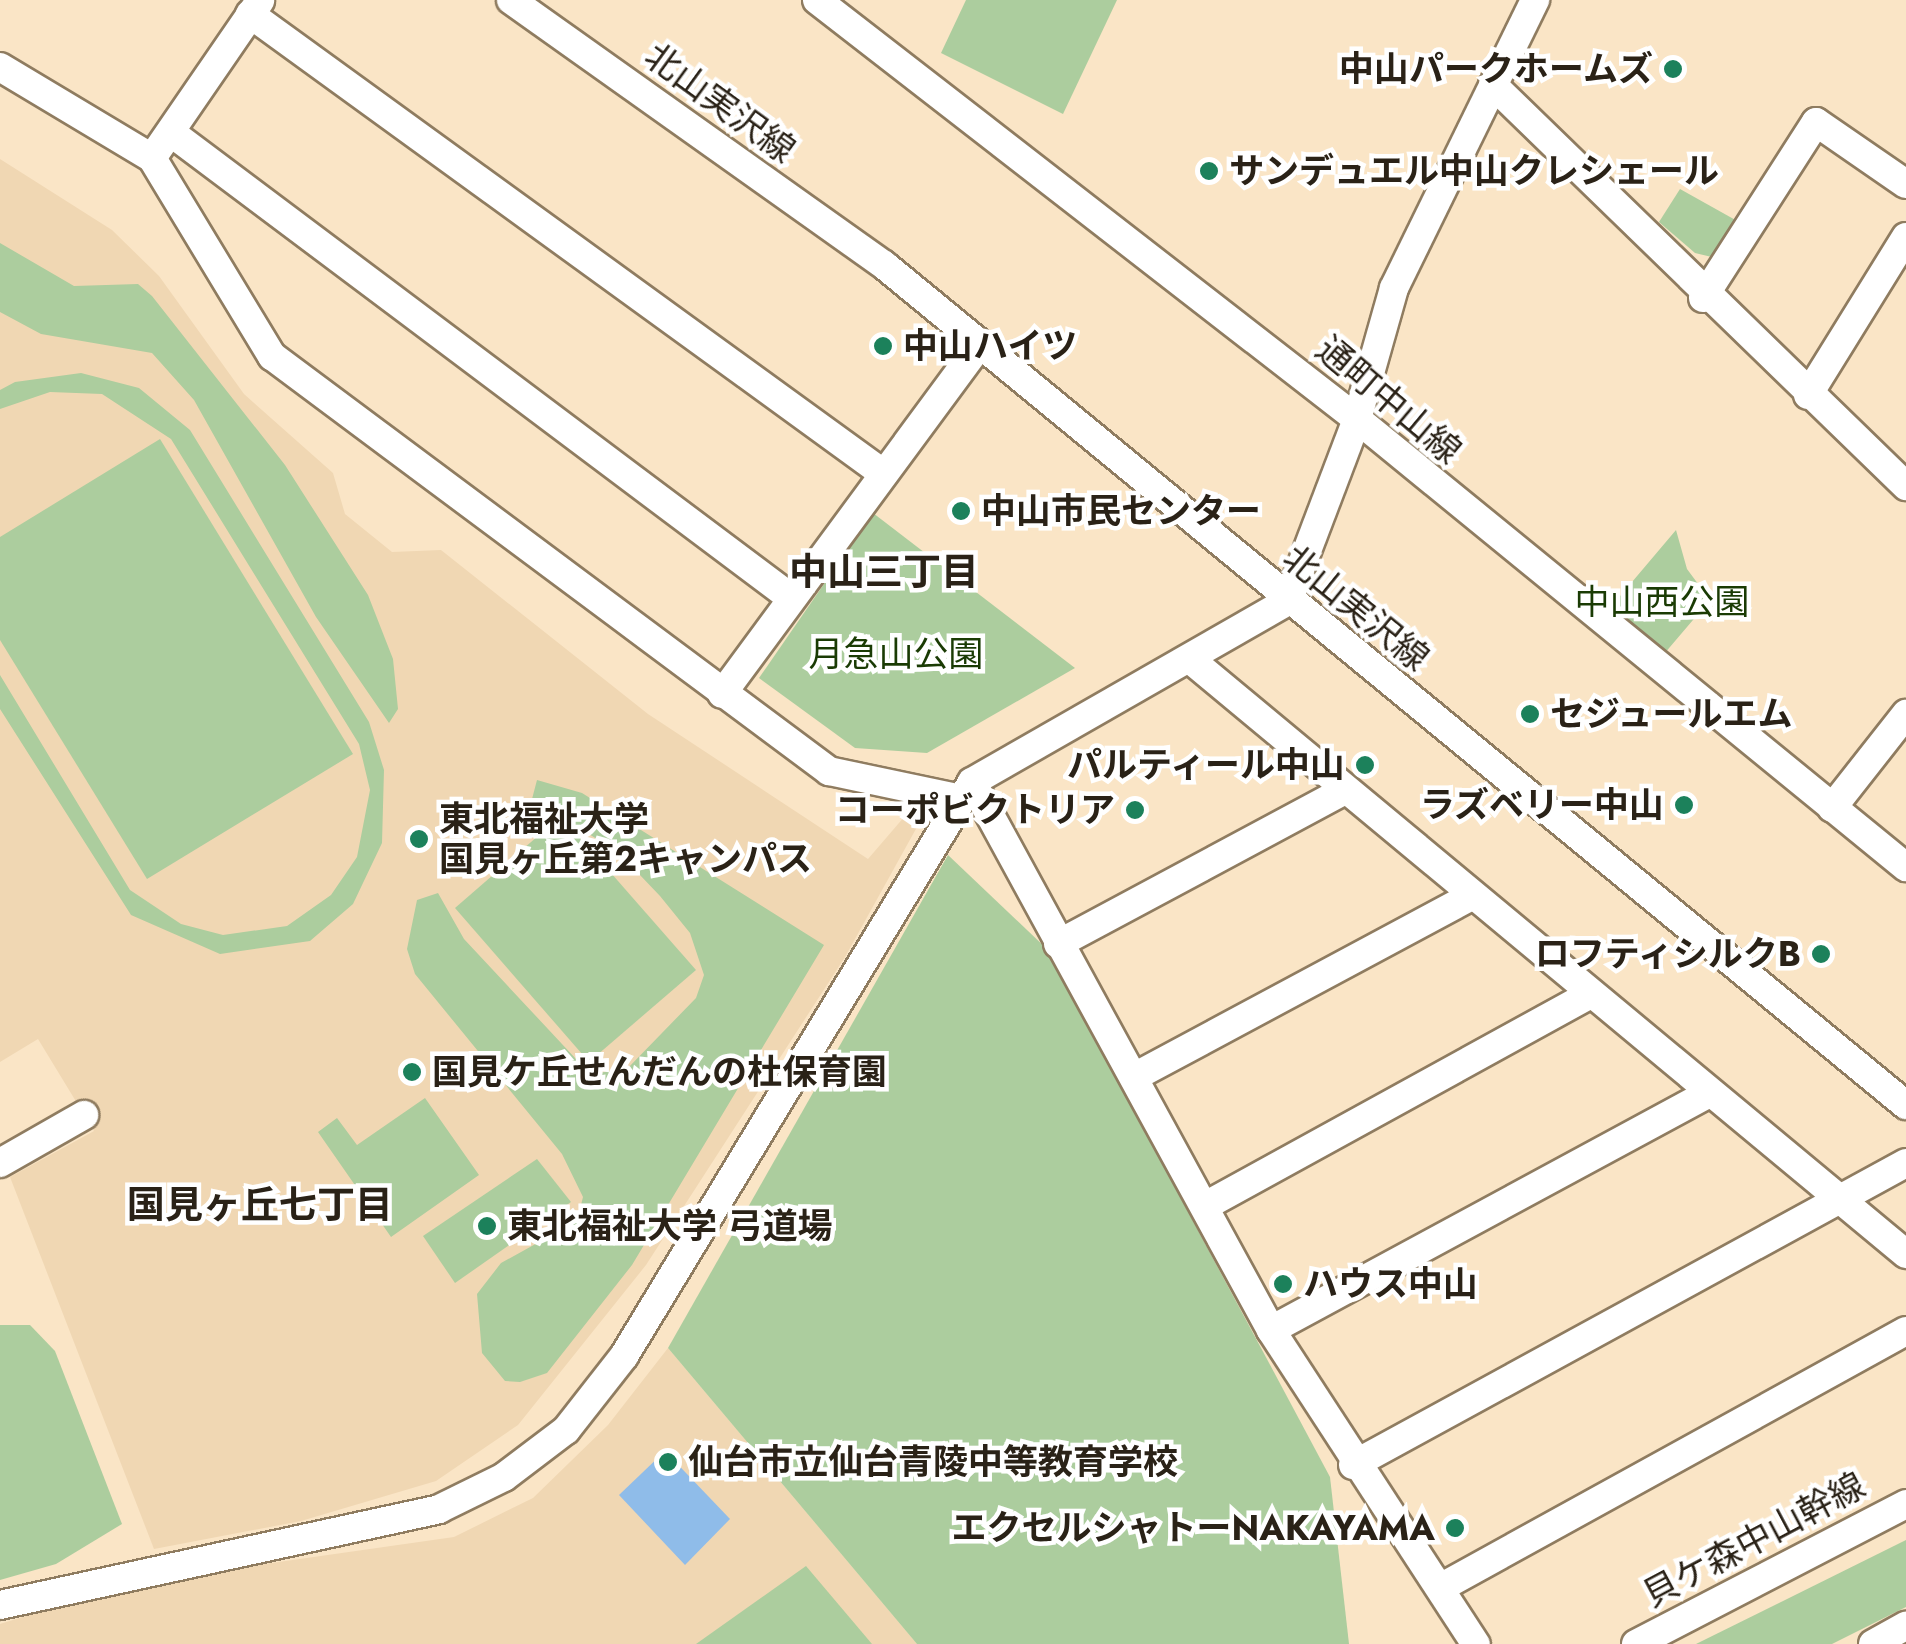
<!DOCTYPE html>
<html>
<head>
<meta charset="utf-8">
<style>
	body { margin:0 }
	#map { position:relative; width:1906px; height:1644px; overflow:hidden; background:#fae5c6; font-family:Jost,"Noto Sans JP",sans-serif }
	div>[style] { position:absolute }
	.built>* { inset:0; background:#f0d7b3 }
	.green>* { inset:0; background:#accd9e }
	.water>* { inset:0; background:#8fbce9 }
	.roads { filter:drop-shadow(2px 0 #8f7c60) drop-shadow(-2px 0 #8f7c60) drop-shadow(0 2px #8f7c60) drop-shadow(0 -2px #8f7c60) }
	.minor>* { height:28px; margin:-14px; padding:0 14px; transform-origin:14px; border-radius:14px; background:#fff }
	.dots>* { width:28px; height:28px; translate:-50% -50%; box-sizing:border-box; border:5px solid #fff; border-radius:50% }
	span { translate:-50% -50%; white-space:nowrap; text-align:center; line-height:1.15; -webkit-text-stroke:9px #fff; paint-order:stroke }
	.poi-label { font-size:35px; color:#2a2217; font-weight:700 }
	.right { translate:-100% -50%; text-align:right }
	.left { translate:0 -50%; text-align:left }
	.street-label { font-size:35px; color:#2a2217 }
	.park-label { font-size:35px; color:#1a3b04 }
	.neighbourhood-label { font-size:38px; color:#2a2217; font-weight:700 }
</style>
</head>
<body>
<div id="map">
	<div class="built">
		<i style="clip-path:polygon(0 159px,112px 230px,159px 276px,244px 394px,333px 473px,345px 514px,392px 552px,441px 550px,648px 714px,868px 859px,911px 809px,922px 818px,845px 957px,646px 1265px,518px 1425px,436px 1481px,301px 1521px,154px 1549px,10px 1177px,94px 1131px,38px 1039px,0 1062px)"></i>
		<i style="clip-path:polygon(668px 1348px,917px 1644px,0 1644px,0 1624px,132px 1583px,454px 1537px,533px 1498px,608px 1425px)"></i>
	</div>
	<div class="green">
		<i style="clip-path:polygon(966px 0,1117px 0,1063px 114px,941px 53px)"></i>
		<i style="clip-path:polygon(1680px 189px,1739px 222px,1716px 258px,1695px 253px,1659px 222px)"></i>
		<i style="clip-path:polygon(0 243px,74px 286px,138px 284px,152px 296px,285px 465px,368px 595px,393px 659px,398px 709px,389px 723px,316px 617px,194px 400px,152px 353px,41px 334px,0 312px)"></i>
		<i style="clip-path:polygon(81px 373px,139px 388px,190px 430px,369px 722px,384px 770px,382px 843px,353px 904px,310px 941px,220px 954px,131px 915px,0 709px,0 675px,130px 890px,181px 924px,223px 935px,287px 926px,331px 895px,357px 857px,370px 790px,359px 744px,171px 439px,102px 394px,50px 392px,0 409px,0 390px,15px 382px)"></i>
		<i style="clip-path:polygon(160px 439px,353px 754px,147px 879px,0 640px,0 537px)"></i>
		<i style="clip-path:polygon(873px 513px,1075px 668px,927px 753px,855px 748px,759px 678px)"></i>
		<i style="clip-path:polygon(1676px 530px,1687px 569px,1710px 600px,1664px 654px,1610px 608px)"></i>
		<i style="clip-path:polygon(537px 780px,582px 793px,824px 945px,632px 1265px,547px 1373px,520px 1382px,505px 1381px,482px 1353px,477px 1294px,501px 1263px,577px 1221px,583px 1197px,562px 1154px,415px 974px,407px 949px,417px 900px,438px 893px,464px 939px,590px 1074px,627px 1069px,696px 998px,704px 975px,690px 933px,660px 896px,618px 852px,532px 799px)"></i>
		<i style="clip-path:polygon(561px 816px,696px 970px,589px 1062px,455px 908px)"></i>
		<i style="clip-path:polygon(948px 855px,1048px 950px,1330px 1477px,1349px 1644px,917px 1644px,668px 1348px)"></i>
		<i style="clip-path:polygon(425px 1098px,479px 1175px,391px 1237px,318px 1132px,337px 1118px,357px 1145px)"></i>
		<i style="clip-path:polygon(537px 1159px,571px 1202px,455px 1283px,423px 1236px)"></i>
		<i style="clip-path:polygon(0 1325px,30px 1325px,55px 1351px,122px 1524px,56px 1564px,0 1580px)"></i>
		<i style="clip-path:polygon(1906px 1540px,1906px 1607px,1832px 1644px,1696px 1644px)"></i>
		<i style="clip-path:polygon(806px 1566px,872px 1644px,696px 1644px)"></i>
	</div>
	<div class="water">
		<i style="clip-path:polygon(665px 1451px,730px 1519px,685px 1565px,619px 1495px)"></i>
	</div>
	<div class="roads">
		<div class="minor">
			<i style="left:511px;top:0;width:458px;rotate:35.4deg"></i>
			<i style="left:884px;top:265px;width:1323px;rotate:39.42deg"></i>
			<i style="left:817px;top:0;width:683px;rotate:37.81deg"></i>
			<i style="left:1357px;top:419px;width:709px;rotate:39.22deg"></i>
			<i style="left:250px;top:14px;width:783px;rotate:35.96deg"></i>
			<i style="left:0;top:67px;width:177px;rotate:30.9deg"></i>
			<i style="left:152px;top:158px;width:191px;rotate:-55.5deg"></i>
			<i style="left:1493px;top:85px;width:576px;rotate:44.16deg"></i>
			<i style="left:173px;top:134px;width:771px;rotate:36.88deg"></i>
			<i style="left:152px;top:158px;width:232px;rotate:58.8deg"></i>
			<i style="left:272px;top:356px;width:695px;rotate:36.69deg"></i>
			<i style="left:829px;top:771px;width:136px;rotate:11.9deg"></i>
			<i style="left:1703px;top:298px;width:209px;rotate:-57.3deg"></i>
			<i style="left:1816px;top:122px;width:109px;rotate:34.6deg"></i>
			<i style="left:1808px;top:395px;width:186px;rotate:-58.2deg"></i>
			<i style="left:1191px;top:660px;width:930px;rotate:39.72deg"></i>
			<i style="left:722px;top:694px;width:435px;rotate:-53.6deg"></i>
			<i style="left:972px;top:782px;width:624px;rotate:61.38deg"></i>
			<i style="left:1271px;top:1330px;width:375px;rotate:56.9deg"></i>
			<i style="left:1832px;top:808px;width:120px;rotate:-51.8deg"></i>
			<i style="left:1058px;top:944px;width:320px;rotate:-28.2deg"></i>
			<i style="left:1134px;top:1077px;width:383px;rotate:-28.2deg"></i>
			<i style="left:0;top:1163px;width:97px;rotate:-29.7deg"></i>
			<i style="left:1205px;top:1206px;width:436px;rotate:-28.8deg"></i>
			<i style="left:1271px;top:1330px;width:497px;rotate:-28.4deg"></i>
			<i style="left:1353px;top:1465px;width:630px;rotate:-28.64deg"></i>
			<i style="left:1440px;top:1588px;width:532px;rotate:-28.88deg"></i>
			<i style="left:0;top:1605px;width:449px;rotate:-12.3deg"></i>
			<i style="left:439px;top:1509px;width:72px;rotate:-26.2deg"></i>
			<i style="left:504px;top:1477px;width:78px;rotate:-37.2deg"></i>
			<i style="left:566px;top:1430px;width:94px;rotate:-51.9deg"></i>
			<i style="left:624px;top:1356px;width:671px;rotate:-58.77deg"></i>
			<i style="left:972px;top:782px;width:364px;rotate:-29.8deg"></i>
			<i style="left:1288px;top:601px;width:195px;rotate:-69.2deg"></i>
			<i style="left:1357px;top:419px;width:136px;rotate:-74.2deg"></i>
			<i style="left:1394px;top:288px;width:321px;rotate:-63.9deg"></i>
			<i style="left:1636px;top:1644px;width:304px;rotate:-27.4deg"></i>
			<i style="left:1873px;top:1644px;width:38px;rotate:-29deg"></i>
		</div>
	</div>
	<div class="dots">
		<i style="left:1673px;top:69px;background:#1c815b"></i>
		<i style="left:1209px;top:171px;background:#1c815b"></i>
		<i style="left:883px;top:346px;background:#1c815b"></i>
		<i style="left:961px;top:511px;background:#1c815b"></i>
		<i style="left:1530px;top:714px;background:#1c815b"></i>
		<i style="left:1365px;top:765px;background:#1c815b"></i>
		<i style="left:1684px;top:805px;background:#1c815b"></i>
		<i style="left:1135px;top:810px;background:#1c815b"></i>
		<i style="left:419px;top:839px;background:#1c815b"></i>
		<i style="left:1821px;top:954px;background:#1c815b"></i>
		<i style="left:412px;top:1072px;background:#1c815b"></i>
		<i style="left:487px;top:1226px;background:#1c815b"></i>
		<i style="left:1283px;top:1284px;background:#1c815b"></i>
		<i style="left:668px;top:1462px;background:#1c815b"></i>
		<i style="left:1455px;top:1528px;background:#1c815b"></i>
	</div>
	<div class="poi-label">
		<span class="right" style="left:1653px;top:69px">中山パークホームズ</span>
		<span class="left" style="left:1229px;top:171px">サンデュエル中山クレシェール</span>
		<span class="left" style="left:903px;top:346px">中山ハイツ</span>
		<span class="left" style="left:981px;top:511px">中山市民センター</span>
		<span class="left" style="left:1550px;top:714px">セジュールエム</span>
		<span class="right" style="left:1345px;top:765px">パルティール中山</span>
		<span class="right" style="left:1664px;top:805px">ラズベリー中山</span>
		<span class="right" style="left:1115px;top:810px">コーポビクトリア</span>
		<span class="left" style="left:439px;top:839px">東北福祉大学<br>国見ヶ丘第2キャンパス</span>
		<span class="right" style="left:1801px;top:954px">ロフティシルクB</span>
		<span class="left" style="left:432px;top:1072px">国見ケ丘せんだんの杜保育園</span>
		<span class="left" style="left:507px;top:1226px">東北福祉大学 弓道場</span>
		<span class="left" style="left:1303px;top:1284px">ハウス中山</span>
		<span class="left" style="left:688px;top:1462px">仙台市立仙台青陵中等教育学校</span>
		<span class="right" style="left:1435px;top:1528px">エクセルシャトーNAKAYAMA</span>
	</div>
	<div class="street-label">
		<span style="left:720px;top:103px;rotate:36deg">北山実沢線</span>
		<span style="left:1389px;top:400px;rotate:40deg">通町中山線</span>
		<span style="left:1356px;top:608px;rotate:39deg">北山実沢線</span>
		<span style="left:1754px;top:1540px;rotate:-28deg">貝ケ森中山幹線</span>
	</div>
	<div class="park-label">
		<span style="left:1662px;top:602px">中山西公園</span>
		<span style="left:896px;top:654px">月急山公園</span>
	</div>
	<div class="neighbourhood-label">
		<span style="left:884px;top:572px">中山三丁目</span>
		<span style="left:260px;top:1205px">国見ヶ丘七丁目</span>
	</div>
</div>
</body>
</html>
